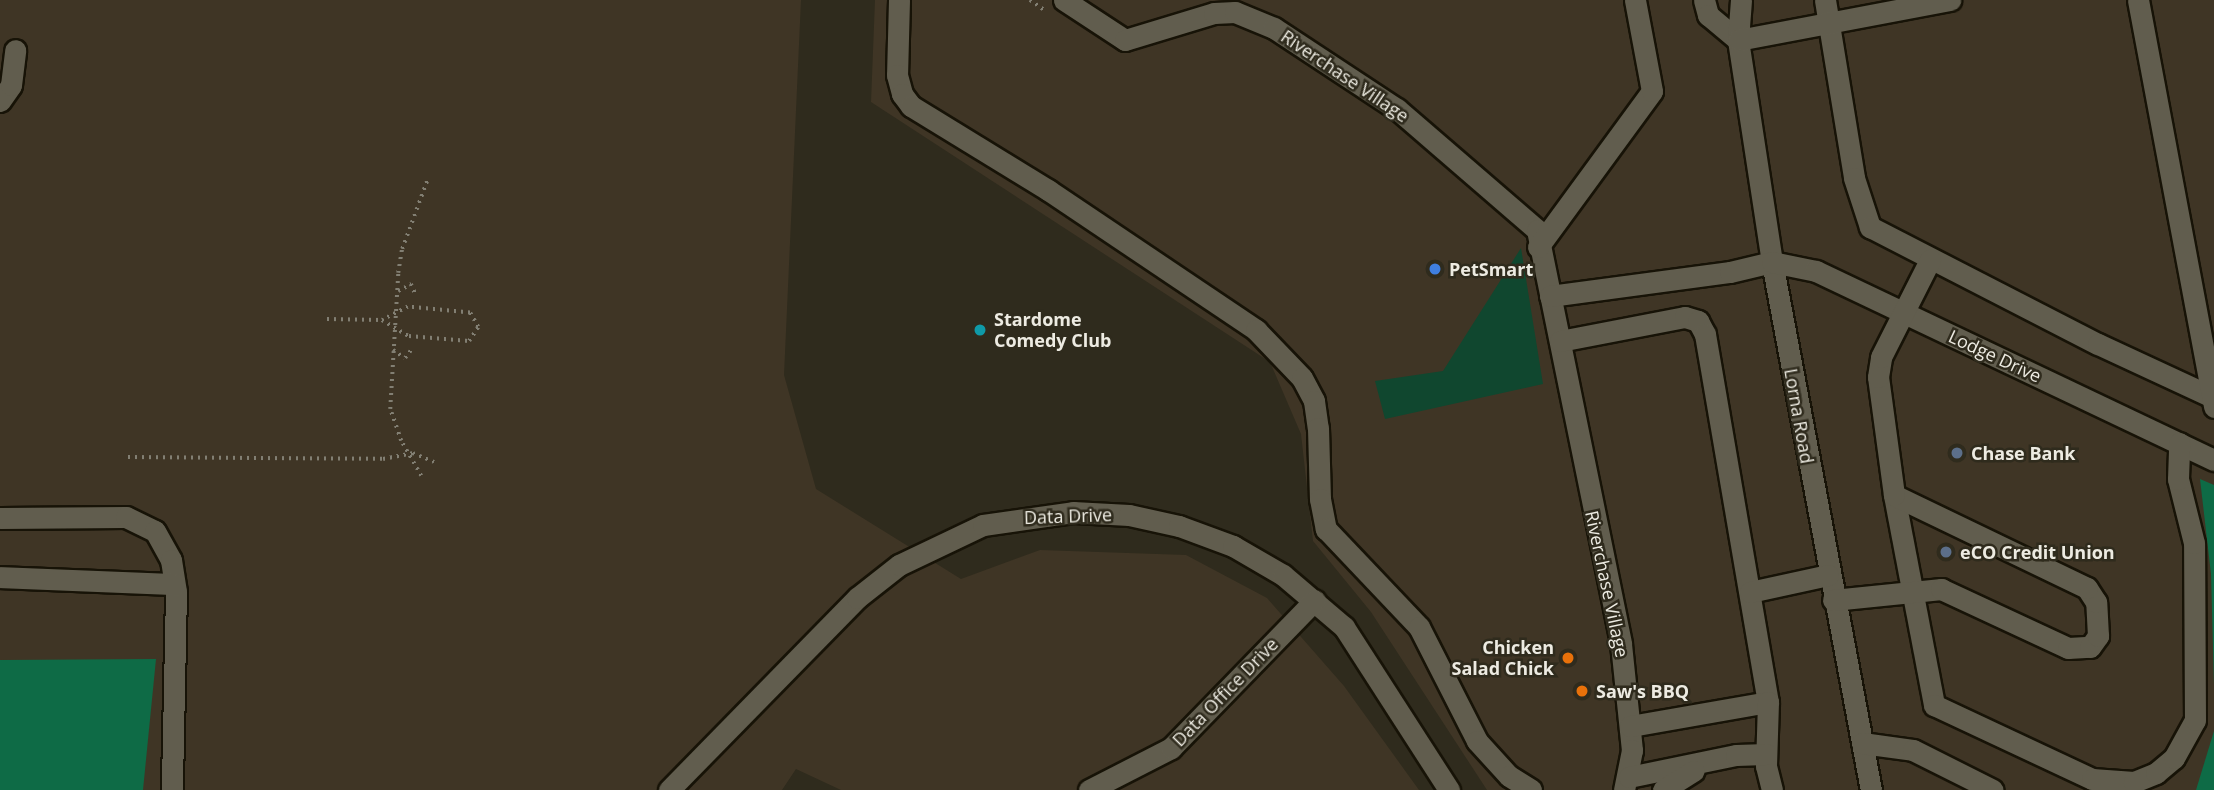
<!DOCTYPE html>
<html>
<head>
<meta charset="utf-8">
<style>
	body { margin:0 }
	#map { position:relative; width:2214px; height:790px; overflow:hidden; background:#2f2b1d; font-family:"Open Sans",sans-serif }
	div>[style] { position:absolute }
	.commercial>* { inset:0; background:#3f3525 }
	.green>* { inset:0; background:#10472f }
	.forest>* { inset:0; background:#0e6b46 }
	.path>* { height:3.5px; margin-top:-1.75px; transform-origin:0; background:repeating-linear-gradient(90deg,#827f73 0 2px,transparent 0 7px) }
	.roads { filter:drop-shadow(2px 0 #171307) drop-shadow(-2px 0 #171307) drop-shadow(0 2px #171307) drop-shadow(0 -2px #171307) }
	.minor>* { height:21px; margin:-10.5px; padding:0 10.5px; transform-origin:10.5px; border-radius:10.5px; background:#615d4e }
	.dots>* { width:19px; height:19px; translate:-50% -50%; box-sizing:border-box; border:4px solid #2f2b1d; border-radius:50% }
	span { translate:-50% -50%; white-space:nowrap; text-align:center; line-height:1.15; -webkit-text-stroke:5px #2f2b1d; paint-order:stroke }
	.street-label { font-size:18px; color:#edebe2 }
	.poi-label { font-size:18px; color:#edebe2; font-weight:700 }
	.left { translate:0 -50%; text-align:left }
	.right { translate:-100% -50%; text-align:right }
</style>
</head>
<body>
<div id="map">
	<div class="commercial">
		<i style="clip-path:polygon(0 0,801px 0,784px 375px,816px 489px,961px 579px,1040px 550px,1186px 555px,1267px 598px,1344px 686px,1419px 790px,841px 790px,796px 769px,782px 790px,0 790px)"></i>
		<i style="clip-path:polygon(875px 0,2214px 0,2214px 790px,1487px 790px,1371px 612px,1313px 541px,1301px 434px,1270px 362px,871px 102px)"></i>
	</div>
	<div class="green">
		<i style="clip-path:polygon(1521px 248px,1543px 384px,1385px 419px,1375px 381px,1443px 371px)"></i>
	</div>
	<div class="forest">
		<i style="clip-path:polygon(2200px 479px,2214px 485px,2214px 685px,2211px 574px)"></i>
		<i style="clip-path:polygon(156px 659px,143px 790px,0 790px,0 660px)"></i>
		<i style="clip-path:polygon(2214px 731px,2214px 790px,2196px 790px)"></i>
	</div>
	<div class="path">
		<i style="left:1030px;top:0;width:19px;rotate:35deg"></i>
		<i style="left:398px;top:291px;width:15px;rotate:-28deg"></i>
		<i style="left:411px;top:284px;width:10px;rotate:66deg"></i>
		<i style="left:327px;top:319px;width:55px;rotate:1deg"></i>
		<i style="left:382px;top:320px;width:31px;rotate:31deg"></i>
		<i style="left:409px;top:336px;width:60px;rotate:4.8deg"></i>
		<i style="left:469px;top:341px;width:17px;rotate:-57deg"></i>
		<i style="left:478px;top:327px;width:16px;rotate:-120deg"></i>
		<i style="left:470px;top:313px;width:62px;rotate:-174.5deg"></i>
		<i style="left:408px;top:307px;width:29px;rotate:153deg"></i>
		<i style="left:393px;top:350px;width:14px;rotate:34deg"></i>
		<i style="left:405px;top:358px;width:10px;rotate:-53deg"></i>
		<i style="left:128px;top:457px;width:255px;rotate:0.4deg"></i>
		<i style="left:383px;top:459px;width:31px;rotate:-11deg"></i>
		<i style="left:413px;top:453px;width:23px;rotate:23deg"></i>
		<i style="left:421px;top:476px;width:40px;rotate:-119.7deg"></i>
		<i style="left:401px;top:441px;width:34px;rotate:-109deg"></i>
		<i style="left:390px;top:409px;width:136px;rotate:-86.6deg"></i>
		<i style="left:398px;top:273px;width:24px;rotate:-81deg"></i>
		<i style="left:402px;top:249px;width:76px;rotate:-69.9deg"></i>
	</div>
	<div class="roads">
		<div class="minor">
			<i style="left:899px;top:0;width:75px;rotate:91.5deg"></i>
			<i style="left:897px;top:75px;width:20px;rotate:75deg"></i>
			<i style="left:902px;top:94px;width:15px;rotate:53deg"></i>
			<i style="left:911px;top:106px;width:161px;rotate:31.5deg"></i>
			<i style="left:1048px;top:190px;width:251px;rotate:33.9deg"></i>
			<i style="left:1256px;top:330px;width:66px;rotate:46.2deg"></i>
			<i style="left:1302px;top:378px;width:26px;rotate:62deg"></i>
			<i style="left:1314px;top:401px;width:27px;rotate:82deg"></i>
			<i style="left:1318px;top:428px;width:71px;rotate:88.4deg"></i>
			<i style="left:1320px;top:499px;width:31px;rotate:79deg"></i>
			<i style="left:1326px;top:529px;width:135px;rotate:46.5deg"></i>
			<i style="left:1419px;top:627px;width:128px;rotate:63deg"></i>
			<i style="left:1477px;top:741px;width:47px;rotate:47.6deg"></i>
			<i style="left:1509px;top:776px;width:26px;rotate:32deg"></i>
			<i style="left:1064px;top:0;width:73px;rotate:33.3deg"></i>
			<i style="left:1125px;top:40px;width:93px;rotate:-16.9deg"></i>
			<i style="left:1214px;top:13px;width:21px;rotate:-3deg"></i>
			<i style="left:1235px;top:12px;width:42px;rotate:22.3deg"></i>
			<i style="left:1274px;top:28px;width:147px;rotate:33.4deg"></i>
			<i style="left:1397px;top:109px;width:185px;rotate:40.8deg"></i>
			<i style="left:1537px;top:230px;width:422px;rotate:78.5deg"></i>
			<i style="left:1621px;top:644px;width:107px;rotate:84.1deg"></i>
			<i style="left:1632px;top:750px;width:41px;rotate:101.3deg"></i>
			<i style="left:1704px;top:0;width:16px;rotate:75deg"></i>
			<i style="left:1708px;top:15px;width:39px;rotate:40deg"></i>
			<i style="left:1741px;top:0;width:40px;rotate:94.3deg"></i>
			<i style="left:1738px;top:40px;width:225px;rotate:81.3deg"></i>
			<i style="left:1772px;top:262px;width:537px;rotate:79.38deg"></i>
			<i style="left:1825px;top:0;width:180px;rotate:80.7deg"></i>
			<i style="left:1854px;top:178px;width:52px;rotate:71.9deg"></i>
			<i style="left:1870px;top:227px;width:256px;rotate:27.2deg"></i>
			<i style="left:2098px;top:344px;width:126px;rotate:24.9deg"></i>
			<i style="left:2138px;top:0;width:414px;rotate:79.4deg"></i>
			<i style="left:1738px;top:40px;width:216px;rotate:-10.7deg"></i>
			<i style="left:0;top:101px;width:19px;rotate:-55deg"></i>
			<i style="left:11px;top:85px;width:35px;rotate:-83deg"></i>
			<i style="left:1538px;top:247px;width:193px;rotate:-53.8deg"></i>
			<i style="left:1652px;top:91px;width:93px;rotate:-100.6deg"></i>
			<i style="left:1550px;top:296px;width:182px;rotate:-7.6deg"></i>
			<i style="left:1730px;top:272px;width:43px;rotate:-13.4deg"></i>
			<i style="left:1772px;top:262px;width:45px;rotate:11.6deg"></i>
			<i style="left:1816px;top:271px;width:441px;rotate:25.4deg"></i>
			<i style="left:1560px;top:341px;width:127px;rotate:-10.9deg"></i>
			<i style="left:1685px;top:317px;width:14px;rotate:17deg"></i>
			<i style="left:1698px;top:321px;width:15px;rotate:62deg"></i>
			<i style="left:1705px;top:334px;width:373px;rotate:80.3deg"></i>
			<i style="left:1768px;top:702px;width:140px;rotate:170.1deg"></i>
			<i style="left:1894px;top:495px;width:214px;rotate:79.2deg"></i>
			<i style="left:1934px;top:705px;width:174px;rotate:25.1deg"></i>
			<i style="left:2092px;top:779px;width:42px;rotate:4.1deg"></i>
			<i style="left:2134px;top:782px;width:24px;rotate:-22deg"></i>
			<i style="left:2156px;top:773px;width:23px;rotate:-40deg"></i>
			<i style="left:2174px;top:758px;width:43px;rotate:-61.1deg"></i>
			<i style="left:2195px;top:720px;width:177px;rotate:-90.3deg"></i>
			<i style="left:2194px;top:543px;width:66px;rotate:-104deg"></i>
			<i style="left:2178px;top:479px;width:36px;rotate:-88deg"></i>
			<i style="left:0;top:518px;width:126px;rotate:-0.5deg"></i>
			<i style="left:126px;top:517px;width:32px;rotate:26deg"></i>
			<i style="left:155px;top:531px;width:33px;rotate:61deg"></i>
			<i style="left:171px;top:560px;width:32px;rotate:81deg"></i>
			<i style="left:176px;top:592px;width:198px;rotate:91.2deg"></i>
			<i style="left:0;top:577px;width:174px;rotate:2.3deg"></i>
			<i style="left:1750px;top:592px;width:80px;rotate:-12.3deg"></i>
			<i style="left:1833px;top:600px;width:109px;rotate:-5.8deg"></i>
			<i style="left:1941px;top:589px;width:140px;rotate:24.9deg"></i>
			<i style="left:2068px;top:648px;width:22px;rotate:-3deg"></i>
			<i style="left:2090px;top:647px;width:14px;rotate:-54deg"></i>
			<i style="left:2098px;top:636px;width:34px;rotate:-93deg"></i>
			<i style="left:2096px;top:602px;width:17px;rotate:-123deg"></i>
			<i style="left:2087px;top:588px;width:214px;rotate:-154.3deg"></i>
			<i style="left:1894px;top:495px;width:119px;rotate:-97.7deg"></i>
			<i style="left:1878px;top:377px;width:20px;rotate:-81deg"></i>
			<i style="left:1881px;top:357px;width:109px;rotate:-63.2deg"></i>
			<i style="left:1768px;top:702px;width:64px;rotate:91.8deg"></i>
			<i style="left:1766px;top:766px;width:25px;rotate:76deg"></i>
			<i style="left:1862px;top:743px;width:51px;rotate:7.8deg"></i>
			<i style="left:1913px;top:750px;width:89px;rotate:26.6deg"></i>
			<i style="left:1629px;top:777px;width:109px;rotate:-11.6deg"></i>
			<i style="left:1736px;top:755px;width:30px;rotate:-2deg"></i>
			<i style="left:669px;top:790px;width:269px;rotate:-45.6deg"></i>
			<i style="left:857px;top:598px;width:53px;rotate:-38.2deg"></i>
			<i style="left:899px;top:565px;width:93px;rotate:-25.5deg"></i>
			<i style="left:983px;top:525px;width:91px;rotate:-8.2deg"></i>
			<i style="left:1073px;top:512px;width:56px;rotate:3.1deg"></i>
			<i style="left:1129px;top:515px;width:51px;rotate:12.4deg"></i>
			<i style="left:1179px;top:526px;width:58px;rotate:20.3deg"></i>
			<i style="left:1233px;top:546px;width:58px;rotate:30.1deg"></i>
			<i style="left:1283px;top:575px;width:80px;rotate:40.4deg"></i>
			<i style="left:1344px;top:627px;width:194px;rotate:57.2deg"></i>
			<i style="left:1089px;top:790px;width:92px;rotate:-27.1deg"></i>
			<i style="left:1171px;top:748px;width:206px;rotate:-45.8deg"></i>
			<i style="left:1663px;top:790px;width:36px;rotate:-32deg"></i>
		</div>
	</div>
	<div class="dots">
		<i style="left:1435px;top:269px;background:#3f7fe0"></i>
		<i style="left:980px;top:330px;background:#0f9aa8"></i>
		<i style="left:1957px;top:453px;background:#5c6f8a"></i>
		<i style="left:1946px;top:552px;background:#5c6f8a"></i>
		<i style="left:1568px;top:658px;background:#e8710a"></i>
		<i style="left:1582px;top:691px;background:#e8710a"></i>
	</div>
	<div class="street-label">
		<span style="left:1345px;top:76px;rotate:34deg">Riverchase Village</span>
		<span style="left:1995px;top:356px;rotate:25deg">Lodge Drive</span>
		<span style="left:1799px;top:416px;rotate:80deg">Lorna Road</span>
		<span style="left:1068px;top:516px;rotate:-2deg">Data Drive</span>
		<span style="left:1607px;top:584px;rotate:78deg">Riverchase Village</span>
		<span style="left:1225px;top:692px;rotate:-46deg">Data Office Drive</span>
	</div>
	<div class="poi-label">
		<span class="left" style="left:1449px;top:269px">PetSmart</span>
		<span class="left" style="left:994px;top:330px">Stardome<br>Comedy Club</span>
		<span class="left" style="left:1971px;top:453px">Chase Bank</span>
		<span class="left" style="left:1960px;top:552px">eCO Credit Union</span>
		<span class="right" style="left:1554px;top:658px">Chicken<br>Salad Chick</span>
		<span class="left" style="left:1596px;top:691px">Saw's BBQ</span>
	</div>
</div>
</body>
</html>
